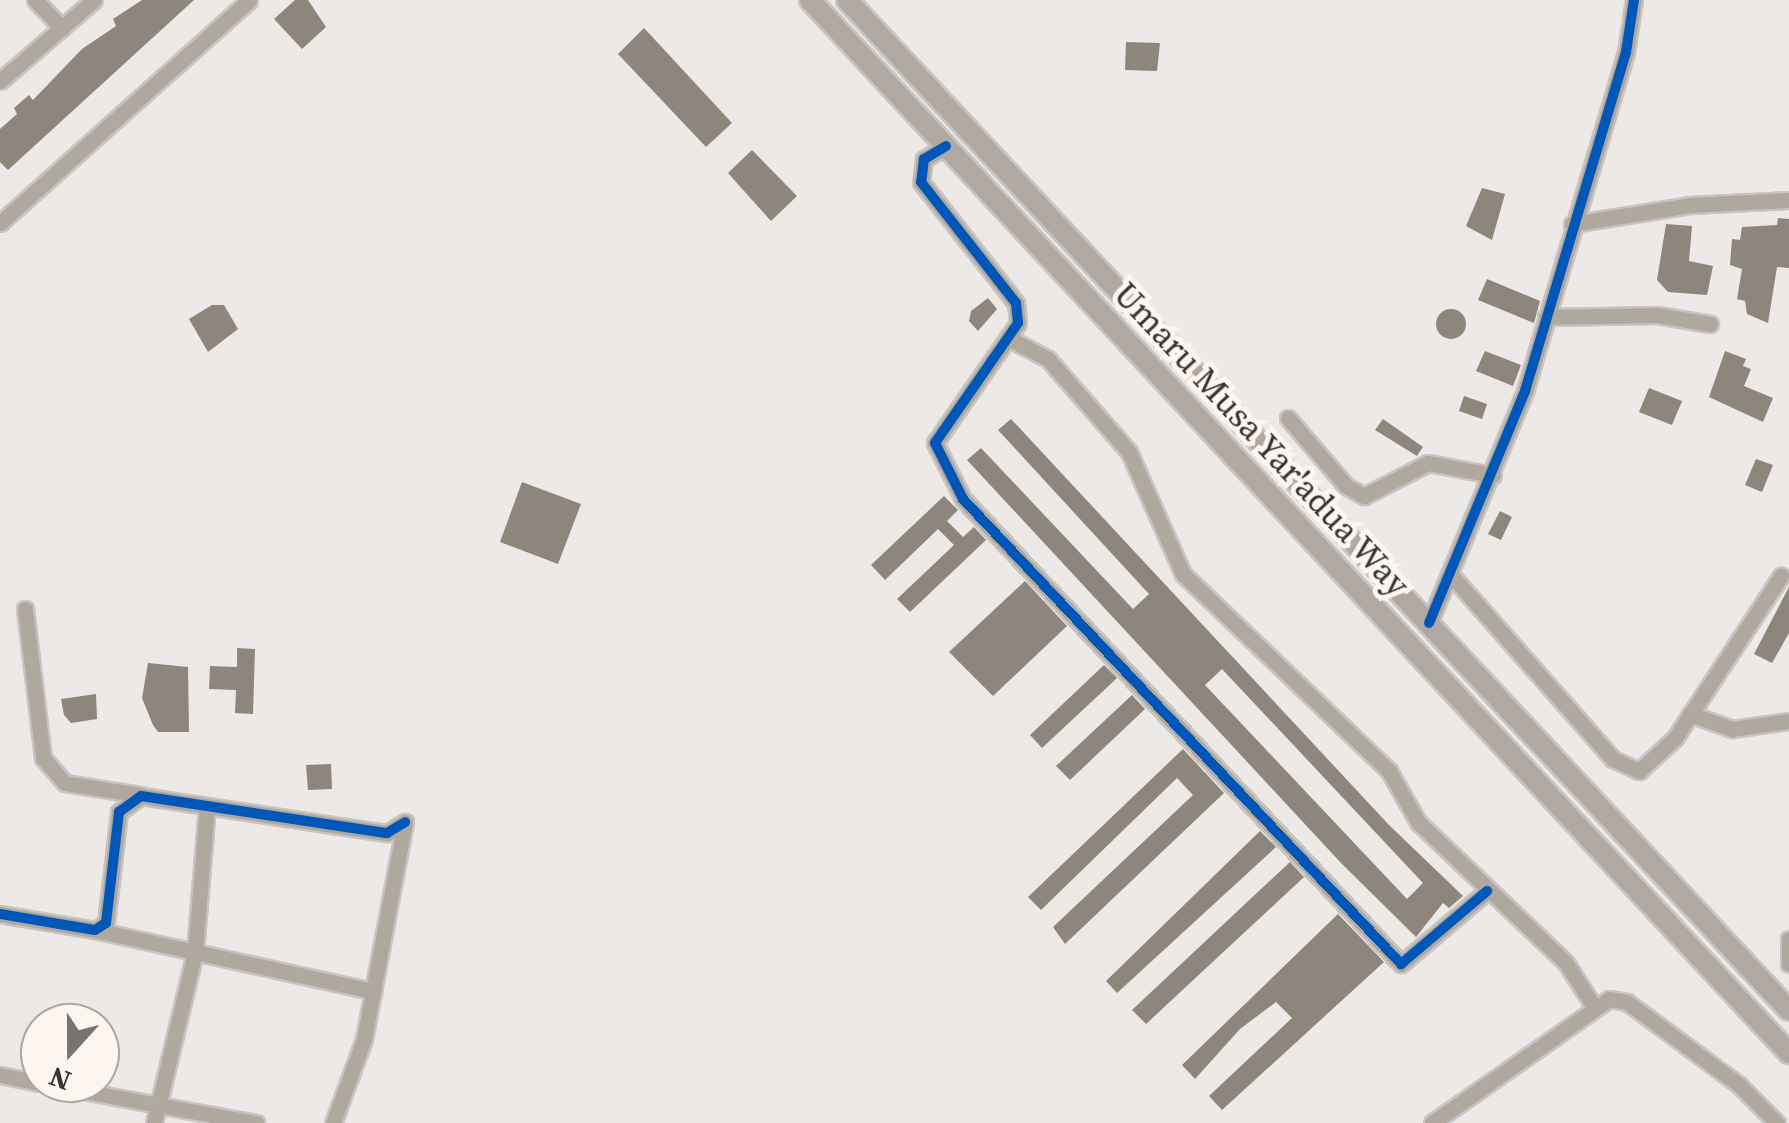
<!DOCTYPE html>
<html>
<head>
<meta charset="utf-8">
<style>
	body { margin:0 }
	#map { position:relative; width:1789px; height:1123px; overflow:hidden; background:#ece9e6; font-family:"Source Serif 4",serif }
	div>[style] { position:absolute }
	.building>* { inset:0; background:#8e857d }
	.round { border-radius:50% }
	.roads { filter:drop-shadow(2px 0 #c7c5c3) drop-shadow(-2px 0 #c7c5c3) drop-shadow(0 2px #c7c5c3) drop-shadow(0 -2px #c7c5c3) }
	.minor>* { height:15px; margin:-7.5px; padding:0 7.5px; transform-origin:7.5px; border-radius:7.5px; background:#b0a79f }
	.major>* { height:20px; margin:-10px; padding:0 10px; transform-origin:10px; border-radius:10px; background:#b1a8a1 }
	.cycleway>* { height:10px; margin:-5px; padding:0 5px; transform-origin:5px; border-radius:5px; background:#0057b8 }
	span { translate:-50% -50%; white-space:nowrap; text-align:center; line-height:1.15; -webkit-text-stroke:10px #fdf5ef; paint-order:stroke }
	.street-label { font-size:35px; color:#373432 }
	.north { position:absolute; left:20px; top:1003px; width:100px; height:100px; box-sizing:border-box; background:#fdf5ef; border:2px solid #aea8a3; border-radius:50%; rotate:201deg; font-size:28px; font-weight:700; line-height:40px; text-align:center; color:#373432 }
	.north::after { content:''; display:block; margin:auto; width:35px; height:45px; background:#767371; clip-path:polygon(50% 0,100% 100%,50% 72%,0 100%) }
</style>
</head>
<body>
<div id="map">
	<div class="building">
		<i style="clip-path:polygon(142px 0,194px 0,8px 170px,0 162px,0 129px,17px 114px,14px 108px,29px 95px,33px 100px,82px 49px,116px 26px,113px 19px)"></i>
		<i style="clip-path:polygon(295px 0,308px 0,326px 27px,302px 49px,274px 19px)"></i>
		<i style="clip-path:polygon(644px 28px,732px 123px,706px 147px,618px 54px)"></i>
		<i style="clip-path:polygon(1126px 42px,1160px 43px,1157px 71px,1125px 70px)"></i>
		<i style="clip-path:polygon(752px 150px,797px 196px,771px 221px,728px 173px)"></i>
		<i style="clip-path:polygon(1482px 188px,1505px 194px,1492px 240px,1466px 226px)"></i>
		<i style="clip-path:polygon(1778px 218px,1789px 219px,1789px 268px,1777px 267px,1768px 323px,1747px 314px,1745px 301px,1737px 299px,1742px 269px,1730px 265px,1732px 239px,1740px 240px,1742px 227px,1777px 225px)"></i>
		<i style="clip-path:polygon(1666px 224px,1692px 226px,1689px 261px,1713px 266px,1707px 295px,1668px 292px,1657px 280px)"></i>
		<i style="clip-path:polygon(1487px 279px,1540px 301px,1534px 323px,1478px 300px)"></i>
		<i style="clip-path:polygon(988px 298px,997px 309px,978px 331px,969px 321px,971px 311px)"></i>
		<i style="clip-path:polygon(212px 305px,224px 305px,238px 329px,208px 352px,189px 319px)"></i>
		<i class="round" style="left:1436px;top:309px;width:30px;height:30px"></i>
		<i style="clip-path:polygon(1485px 351px,1521px 365px,1513px 386px,1476px 371px)"></i>
		<i style="clip-path:polygon(1725px 351px,1746px 359px,1743px 366px,1751px 369px,1744px 386px,1773px 398px,1763px 422px,1709px 397px)"></i>
		<i style="clip-path:polygon(1649px 388px,1682px 401px,1672px 425px,1639px 412px)"></i>
		<i style="clip-path:polygon(1464px 396px,1487px 404px,1482px 419px,1459px 411px)"></i>
		<i style="clip-path:polygon(evenodd,1011px 419px,1389px 825px,1463px 896px,1449px 908px,1443px 903px,1416px 937px,1341px 863px,967px 460px,981px 448px,1133px 609px,1149px 594px,998px 430px,1011px 419px,1222px 669px,1423px 883px,1407px 899px,1205px 685px,1222px 669px)"></i>
		<i style="clip-path:polygon(1383px 419px,1423px 447px,1417px 456px,1375px 430px)"></i>
		<i style="clip-path:polygon(1756px 459px,1773px 465px,1762px 492px,1745px 485px)"></i>
		<i style="clip-path:polygon(522px 482px,581px 504px,558px 564px,500px 542px)"></i>
		<i style="clip-path:polygon(944px 496px,958px 510px,947px 521px,963px 537px,974px 527px,986px 540px,910px 612px,897px 599px,954px 545px,938px 529px,885px 580px,871px 565px)"></i>
		<i style="clip-path:polygon(1500px 511px,1512px 517px,1501px 540px,1488px 534px)"></i>
		<i style="clip-path:polygon(1025px 581px,1067px 626px,993px 696px,949px 652px)"></i>
		<i style="clip-path:polygon(1789px 587px,1789px 633px,1772px 663px,1754px 654px)"></i>
		<i style="clip-path:polygon(237px 648px,255px 649px,253px 714px,235px 713px,236px 690px,209px 689px,210px 666px,237px 667px)"></i>
		<i style="clip-path:polygon(148px 663px,188px 667px,189px 732px,158px 732px,153px 725px,142px 698px)"></i>
		<i style="clip-path:polygon(1104px 665px,1117px 678px,1042px 748px,1030px 735px)"></i>
		<i style="clip-path:polygon(96px 694px,97px 719px,71px 723px,64px 715px,61px 699px)"></i>
		<i style="clip-path:polygon(1132px 695px,1145px 709px,1070px 780px,1056px 766px)"></i>
		<i style="clip-path:polygon(1183px 749px,1224px 793px,1065px 944px,1053px 927px,1193px 795px,1177px 778px,1041px 910px,1028px 897px)"></i>
		<i style="clip-path:polygon(331px 764px,332px 789px,308px 790px,306px 765px)"></i>
		<i style="clip-path:polygon(1260px 831px,1276px 847px,1117px 993px,1106px 981px)"></i>
		<i style="clip-path:polygon(1290px 862px,1304px 877px,1146px 1024px,1132px 1010px)"></i>
		<i style="clip-path:polygon(1338px 914px,1384px 962px,1222px 1110px,1209px 1096px,1292px 1018px,1276px 1002px,1240px 1029px,1195px 1079px,1182px 1065px)"></i>
	</div>
	<div class="roads">
		<div class="minor">
			<i style="left:35px;top:0;width:39px;rotate:46deg"></i>
			<i style="left:0;top:81px;width:124px;rotate:-40.8deg"></i>
			<i style="left:946px;top:146px;width:26px;rotate:149deg"></i>
			<i style="left:924px;top:159px;width:23px;rotate:97deg"></i>
			<i style="left:921px;top:182px;width:154px;rotate:51.9deg"></i>
			<i style="left:1016px;top:303px;width:20px;rotate:84deg"></i>
			<i style="left:1018px;top:323px;width:146px;rotate:124.7deg"></i>
			<i style="left:935px;top:443px;width:63px;rotate:63.4deg"></i>
			<i style="left:963px;top:499px;width:639px;rotate:46.71deg"></i>
			<i style="left:1401px;top:964px;width:113px;rotate:-40.3deg"></i>
			<i style="left:0;top:223px;width:334px;rotate:-41.8deg"></i>
			<i style="left:1572px;top:224px;width:121px;rotate:-9.1deg"></i>
			<i style="left:1691px;top:205px;width:98px;rotate:-2.9deg"></i>
			<i style="left:1546px;top:317px;width:111px;rotate:-1deg"></i>
			<i style="left:1657px;top:315px;width:54px;rotate:9.6deg"></i>
			<i style="left:1012px;top:340px;width:41px;rotate:27.8deg"></i>
			<i style="left:1048px;top:359px;width:123px;rotate:48.9deg"></i>
			<i style="left:1129px;top:452px;width:133px;rotate:66.1deg"></i>
			<i style="left:1183px;top:574px;width:285px;rotate:43.7deg"></i>
			<i style="left:1389px;top:771px;width:59px;rotate:60.4deg"></i>
			<i style="left:1418px;top:822px;width:204px;rotate:43.6deg"></i>
			<i style="left:1566px;top:963px;width:50px;rotate:57.3deg"></i>
			<i style="left:1288px;top:418px;width:89px;rotate:49.5deg"></i>
			<i style="left:1346px;top:486px;width:21px;rotate:29deg"></i>
			<i style="left:1364px;top:496px;width:72px;rotate:-27.3deg"></i>
			<i style="left:1428px;top:463px;width:66px;rotate:10.5deg"></i>
			<i style="left:1452px;top:576px;width:244px;rotate:48.7deg"></i>
			<i style="left:1613px;top:759px;width:29px;rotate:25deg"></i>
			<i style="left:1639px;top:771px;width:49px;rotate:-42.5deg"></i>
			<i style="left:1675px;top:738px;width:194px;rotate:-56.8deg"></i>
			<i style="left:25px;top:609px;width:150px;rotate:83.1deg"></i>
			<i style="left:43px;top:758px;width:33px;rotate:49deg"></i>
			<i style="left:65px;top:783px;width:77px;rotate:9deg"></i>
			<i style="left:1429px;top:623px;width:251px;rotate:-67.5deg"></i>
			<i style="left:1525px;top:391px;width:354px;rotate:-73.4deg"></i>
			<i style="left:1626px;top:52px;width:53px;rotate:-81.3deg"></i>
			<i style="left:1690px;top:714px;width:45px;rotate:19.7deg"></i>
			<i style="left:1732px;top:729px;width:58px;rotate:-8deg"></i>
			<i style="left:0;top:914px;width:96px;rotate:9.6deg"></i>
			<i style="left:95px;top:930px;width:13px;rotate:-32deg"></i>
			<i style="left:106px;top:923px;width:112px;rotate:-83.3deg"></i>
			<i style="left:119px;top:812px;width:27px;rotate:-36deg"></i>
			<i style="left:141px;top:796px;width:249px;rotate:8.6deg"></i>
			<i style="left:387px;top:833px;width:21px;rotate:-31deg"></i>
			<i style="left:95px;top:930px;width:285px;rotate:12.4deg"></i>
			<i style="left:1789px;top:939px;width:25px;rotate:90deg"></i>
			<i style="left:0;top:1075px;width:41px;rotate:11.3deg"></i>
			<i style="left:40px;top:1083px;width:220px;rotate:10.5deg"></i>
			<i style="left:154px;top:1123px;width:176px;rotate:-76.5deg"></i>
			<i style="left:195px;top:952px;width:146px;rotate:-85.3deg"></i>
			<i style="left:333px;top:1123px;width:90px;rotate:-69.7deg"></i>
			<i style="left:364px;top:1039px;width:221px;rotate:-79.3deg"></i>
			<i style="left:1432px;top:1123px;width:216px;rotate:-35deg"></i>
			<i style="left:1609px;top:999px;width:18px;rotate:9deg"></i>
			<i style="left:1627px;top:1002px;width:139px;rotate:36.5deg"></i>
			<i style="left:1739px;top:1085px;width:54px;rotate:45deg"></i>
		</div>
		<div class="major">
			<i style="left:810px;top:0;width:1438px;rotate:47.09deg"></i>
			<i style="left:847px;top:0;width:1381px;rotate:47deg"></i>
		</div>
	</div>
	<div class="cycleway">
		<i style="left:946px;top:146px;width:26px;rotate:149deg"></i>
		<i style="left:924px;top:159px;width:23px;rotate:97deg"></i>
		<i style="left:921px;top:182px;width:154px;rotate:51.9deg"></i>
		<i style="left:1016px;top:303px;width:20px;rotate:84deg"></i>
		<i style="left:1018px;top:323px;width:146px;rotate:124.7deg"></i>
		<i style="left:935px;top:443px;width:63px;rotate:63.4deg"></i>
		<i style="left:963px;top:499px;width:639px;rotate:46.71deg"></i>
		<i style="left:1401px;top:964px;width:113px;rotate:-40.3deg"></i>
		<i style="left:1429px;top:623px;width:251px;rotate:-67.5deg"></i>
		<i style="left:1525px;top:391px;width:354px;rotate:-73.4deg"></i>
		<i style="left:1626px;top:52px;width:53px;rotate:-81.3deg"></i>
		<i style="left:0;top:914px;width:96px;rotate:9.6deg"></i>
		<i style="left:95px;top:930px;width:13px;rotate:-32deg"></i>
		<i style="left:106px;top:923px;width:112px;rotate:-83.3deg"></i>
		<i style="left:119px;top:812px;width:27px;rotate:-36deg"></i>
		<i style="left:141px;top:796px;width:249px;rotate:8.6deg"></i>
		<i style="left:387px;top:833px;width:21px;rotate:-31deg"></i>
	</div>
	<div class="street-label">
		<span style="left:1262px;top:439px;rotate:47deg">Umaru Musa Yar'adua Way</span>
	</div>
	<div class="north">N</div>
</div>
</body>
</html>
